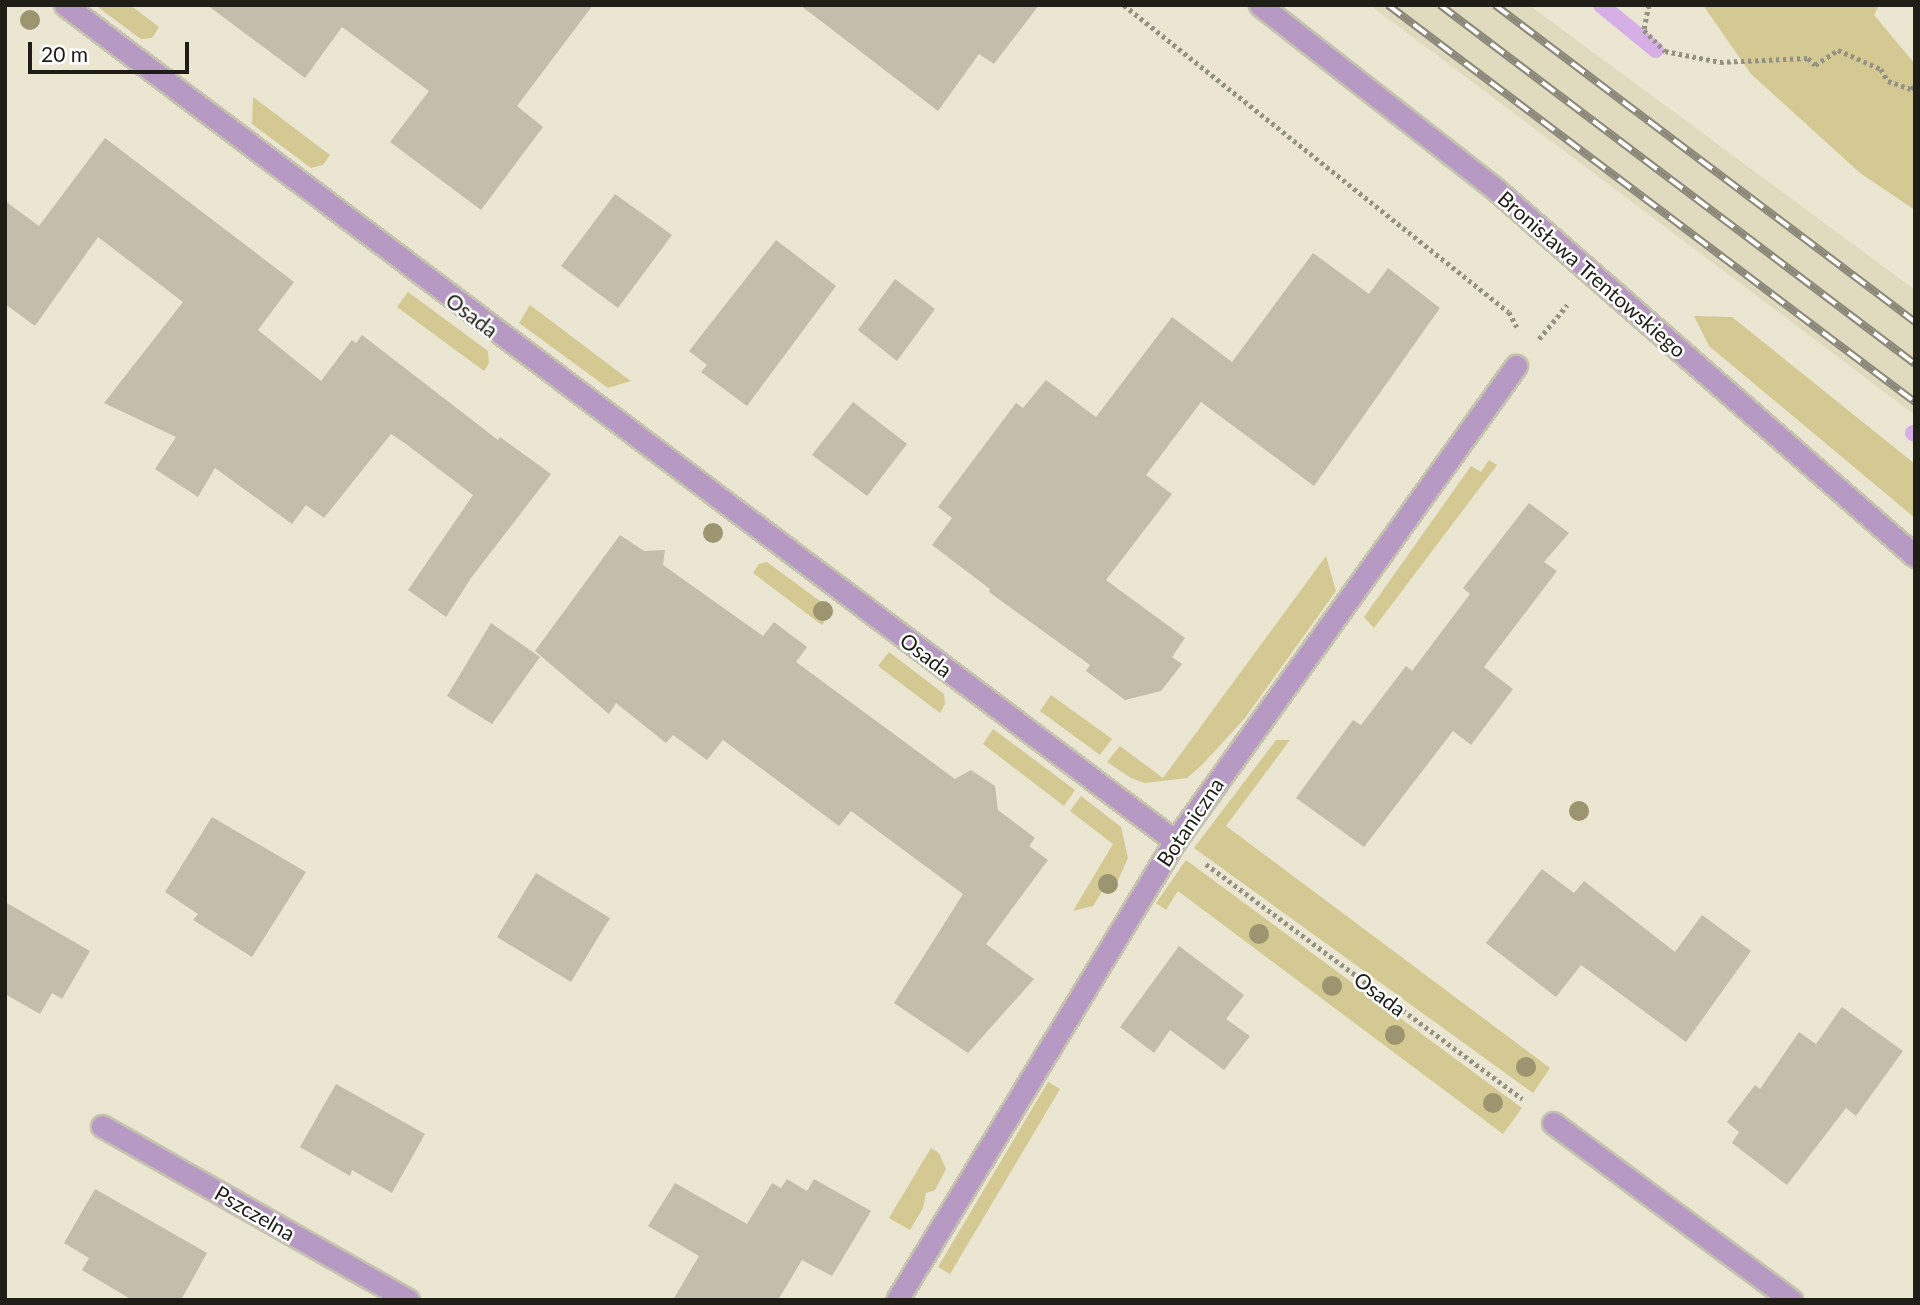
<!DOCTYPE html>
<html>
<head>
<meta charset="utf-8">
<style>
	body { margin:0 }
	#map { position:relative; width:1920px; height:1305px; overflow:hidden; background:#eae6d2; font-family:Lato,sans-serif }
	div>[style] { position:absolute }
	.built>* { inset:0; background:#e0dabf }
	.green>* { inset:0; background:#d4c893 }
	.stream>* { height:16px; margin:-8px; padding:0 8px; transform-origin:8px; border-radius:8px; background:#d7afe7 }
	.building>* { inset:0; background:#c2beab }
	.path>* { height:4.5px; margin-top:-2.25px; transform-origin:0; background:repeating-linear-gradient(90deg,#949283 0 3.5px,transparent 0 7px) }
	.roads { filter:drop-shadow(2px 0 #c5c2b0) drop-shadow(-2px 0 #c5c2b0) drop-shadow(0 2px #c5c2b0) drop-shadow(0 -2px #c5c2b0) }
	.street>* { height:21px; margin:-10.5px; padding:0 10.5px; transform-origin:10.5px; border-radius:10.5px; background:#b79ac3 }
	.rail>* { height:8px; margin-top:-4px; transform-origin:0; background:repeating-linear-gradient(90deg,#fff 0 16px,#8b887a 0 32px); box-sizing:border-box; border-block:2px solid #8b887a }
	.trees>* { width:20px; height:20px; margin:-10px; border-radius:50%; background:#9c9570 }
	span { translate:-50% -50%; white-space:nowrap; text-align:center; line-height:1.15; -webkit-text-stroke:5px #fff; paint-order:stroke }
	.street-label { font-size:21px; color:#1e1d16 }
	.frame { position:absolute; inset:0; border:7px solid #1e1d16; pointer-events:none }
	.scale { position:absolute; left:28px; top:42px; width:161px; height:32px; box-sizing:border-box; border:4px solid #1e1d16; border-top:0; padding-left:9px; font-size:21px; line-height:24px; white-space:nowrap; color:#1e1d16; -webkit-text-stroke:5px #fff; paint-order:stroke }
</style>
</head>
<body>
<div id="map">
	<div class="built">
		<i style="clip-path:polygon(1370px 5px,1529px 5px,1915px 290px,1915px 415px)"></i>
	</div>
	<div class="green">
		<i style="clip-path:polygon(95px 5px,130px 5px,159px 27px,152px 38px,141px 39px)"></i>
		<i style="clip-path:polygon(1703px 5px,1879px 5px,1874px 15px,1915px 64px,1915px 210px,1860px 173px,1751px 74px)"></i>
		<i style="clip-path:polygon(253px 97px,330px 155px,323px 165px,311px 168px,252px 124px)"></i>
		<i style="clip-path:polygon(408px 292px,488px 351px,489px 363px,484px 371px,397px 307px)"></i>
		<i style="clip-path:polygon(530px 305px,620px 373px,631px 381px,608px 388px,519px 323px)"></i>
		<i style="clip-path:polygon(1694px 316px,1732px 317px,1915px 464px,1915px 518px,1709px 346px)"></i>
		<i style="clip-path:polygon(1489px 460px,1497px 465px,1374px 628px,1364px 617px,1471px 466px,1481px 472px)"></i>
		<i style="clip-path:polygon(1326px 556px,1336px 591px,1245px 718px,1202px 765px,1187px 778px,1145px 783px,1131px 778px,1107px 762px,1120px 746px,1163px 778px)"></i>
		<i style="clip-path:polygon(767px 562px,832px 610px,822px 625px,753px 573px,759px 564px)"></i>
		<i style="clip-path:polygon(889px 652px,944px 694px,945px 704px,940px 713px,878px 666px)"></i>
		<i style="clip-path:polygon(1051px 695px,1112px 739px,1100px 755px,1040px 711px)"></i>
		<i style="clip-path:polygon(993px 729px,1075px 790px,1064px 806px,983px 744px)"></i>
		<i style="clip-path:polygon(1276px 740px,1290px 740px,1226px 826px,1550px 1068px,1533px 1093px,1194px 848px)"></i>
		<i style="clip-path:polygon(1081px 796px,1121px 827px,1128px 858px,1116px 885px,1103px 890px,1093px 906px,1073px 911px,1113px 844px,1070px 811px)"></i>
		<i style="clip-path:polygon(1186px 860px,1522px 1108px,1503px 1134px,1178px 891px,1166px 910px,1156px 903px)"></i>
		<i style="clip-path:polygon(1048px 1082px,1060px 1089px,950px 1274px,938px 1267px)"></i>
		<i style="clip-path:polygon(931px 1148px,939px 1153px,946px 1169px,935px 1190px,926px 1193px,923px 1208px,910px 1230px,889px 1218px)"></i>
	</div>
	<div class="stream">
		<i style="left:1601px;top:5px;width:71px;rotate:39.3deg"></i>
		<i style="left:1913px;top:433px;width:2px;rotate:27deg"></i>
	</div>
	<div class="building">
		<i style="clip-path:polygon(207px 5px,593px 5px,517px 106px,543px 127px,481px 210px,390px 142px,429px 91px,342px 27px,305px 78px)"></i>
		<i style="clip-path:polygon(800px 5px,1039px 5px,994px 64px,979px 54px,938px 111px)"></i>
		<i style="clip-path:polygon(105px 138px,294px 282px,258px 330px,321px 381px,352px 340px,356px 343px,362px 335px,498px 440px,500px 437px,551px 474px,471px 578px,446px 617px,408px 590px,473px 495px,406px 444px,391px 434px,324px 518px,306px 505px,292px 524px,215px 468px,198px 497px,155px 469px,176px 437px,104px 403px,183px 302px,98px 237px,35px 326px,5px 304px,5px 201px,39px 226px)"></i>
		<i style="clip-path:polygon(615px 194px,672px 235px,618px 308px,561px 266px)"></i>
		<i style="clip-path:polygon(776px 240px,836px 286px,747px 406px,701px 372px,707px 365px,689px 351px)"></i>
		<i style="clip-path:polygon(1313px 253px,1369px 294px,1388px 268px,1440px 308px,1314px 486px,1201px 402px,1146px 475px,1172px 494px,1106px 580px,1185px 638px,1172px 657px,1182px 664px,1161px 691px,1125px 700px,1086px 671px,1090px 665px,989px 592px,990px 589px,932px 545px,952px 518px,938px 507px,1016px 403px,1023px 408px,1046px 380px,1096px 417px,1172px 317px,1232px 362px)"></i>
		<i style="clip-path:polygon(895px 279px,935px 309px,897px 361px,858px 330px)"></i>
		<i style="clip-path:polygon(853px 402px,907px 444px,867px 496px,812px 455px)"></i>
		<i style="clip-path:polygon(1529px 503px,1569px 533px,1544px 562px,1557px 571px,1484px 667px,1513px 689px,1471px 745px,1453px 731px,1364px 847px,1296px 798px,1353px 720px,1361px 725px,1406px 666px,1412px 671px,1470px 594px,1463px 588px)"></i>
		<i style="clip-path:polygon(620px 535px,644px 551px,665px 550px,663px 565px,763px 636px,774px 622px,807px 647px,796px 662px,955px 779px,971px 770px,995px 786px,998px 810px,1035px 838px,1029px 846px,1048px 860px,986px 944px,1034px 979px,968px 1053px,894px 1003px,963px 894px,851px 811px,839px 826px,723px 740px,707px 760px,673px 735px,666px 743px,616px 703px,609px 714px,535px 651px)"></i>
		<i style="clip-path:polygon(491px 623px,540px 657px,492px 724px,447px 696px)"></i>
		<i style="clip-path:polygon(212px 817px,306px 872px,252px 957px,193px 920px,198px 914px,165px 892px)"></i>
		<i style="clip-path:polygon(1542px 869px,1574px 893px,1584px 881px,1675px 952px,1702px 915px,1751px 951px,1686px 1042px,1581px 965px,1556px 997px,1486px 943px)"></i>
		<i style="clip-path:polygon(536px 873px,610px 918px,571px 982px,497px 937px)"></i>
		<i style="clip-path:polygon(5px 902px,90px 951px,62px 999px,52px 993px,40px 1014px,5px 994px)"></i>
		<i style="clip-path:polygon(1179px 946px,1244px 995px,1226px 1019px,1250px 1036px,1224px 1070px,1170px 1030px,1154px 1053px,1120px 1027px)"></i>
		<i style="clip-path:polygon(1842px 1007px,1903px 1051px,1856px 1116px,1846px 1108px,1787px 1185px,1732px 1143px,1739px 1132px,1727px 1122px,1755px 1085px,1760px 1089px,1799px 1032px,1816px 1044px)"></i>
		<i style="clip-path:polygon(336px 1084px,425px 1134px,392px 1193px,352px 1170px,350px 1176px,300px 1147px)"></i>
		<i style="clip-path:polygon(787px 1179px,807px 1191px,814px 1179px,871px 1211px,832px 1276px,802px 1260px,778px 1300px,673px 1300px,699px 1256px,648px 1226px,675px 1183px,747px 1224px,772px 1183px,781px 1188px)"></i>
		<i style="clip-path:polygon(95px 1189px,207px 1253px,181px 1300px,132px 1300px,82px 1270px,89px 1258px,64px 1243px)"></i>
	</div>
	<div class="path">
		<i style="left:1124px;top:5px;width:492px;rotate:38.6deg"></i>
		<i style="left:1509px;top:312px;width:17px;rotate:62deg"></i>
		<i style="left:1649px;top:5px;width:25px;rotate:101deg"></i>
		<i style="left:1644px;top:30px;width:30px;rotate:45deg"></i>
		<i style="left:1665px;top:51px;width:56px;rotate:11.3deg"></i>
		<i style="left:1720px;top:62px;width:88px;rotate:-2.6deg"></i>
		<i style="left:1808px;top:58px;width:10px;rotate:45deg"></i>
		<i style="left:1815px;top:65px;width:27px;rotate:-33deg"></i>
		<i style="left:1838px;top:50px;width:47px;rotate:23.8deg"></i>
		<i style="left:1881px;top:69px;width:14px;rotate:60deg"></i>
		<i style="left:1888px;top:81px;width:24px;rotate:19deg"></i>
		<i style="left:1911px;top:89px;width:5px;rotate:-37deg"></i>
		<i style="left:1539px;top:339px;width:44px;rotate:-50.5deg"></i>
		<i style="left:1206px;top:864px;width:394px;rotate:36.6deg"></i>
	</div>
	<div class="roads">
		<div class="street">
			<i style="left:65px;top:5px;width:1390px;rotate:36.99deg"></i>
			<i style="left:1260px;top:5px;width:296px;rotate:38deg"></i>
			<i style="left:1493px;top:187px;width:561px;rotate:41.17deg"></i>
			<i style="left:1553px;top:1123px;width:297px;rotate:36.6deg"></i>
			<i style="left:102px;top:1126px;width:352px;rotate:29.6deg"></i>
			<i style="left:897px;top:1300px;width:537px;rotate:-58.8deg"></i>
			<i style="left:1175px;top:841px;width:585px;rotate:-54.33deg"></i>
		</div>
	</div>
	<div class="rail">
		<i style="left:1388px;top:5px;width:660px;rotate:36.99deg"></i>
		<i style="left:1440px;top:5px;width:595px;rotate:37.08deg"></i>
		<i style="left:1495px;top:5px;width:526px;rotate:37.04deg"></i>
	</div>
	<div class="trees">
		<i style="left:30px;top:20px"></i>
		<i style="left:713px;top:533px"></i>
		<i style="left:823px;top:611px"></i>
		<i style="left:1579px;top:811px"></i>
		<i style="left:1108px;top:884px"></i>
		<i style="left:1259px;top:934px"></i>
		<i style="left:1332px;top:986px"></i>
		<i style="left:1395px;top:1035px"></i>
		<i style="left:1526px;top:1067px"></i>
		<i style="left:1493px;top:1103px"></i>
	</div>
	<div class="street-label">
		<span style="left:1592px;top:274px;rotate:41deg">Bronisława Trentowskiego</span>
		<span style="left:472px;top:315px;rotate:37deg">Osada</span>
		<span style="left:926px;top:655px;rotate:37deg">Osada</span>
		<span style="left:1190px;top:822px;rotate:-56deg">Botaniczna</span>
		<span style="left:1380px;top:994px;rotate:37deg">Osada</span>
		<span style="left:255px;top:1213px;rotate:30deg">Pszczelna</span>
	</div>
	<div class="frame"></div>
	<div class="scale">20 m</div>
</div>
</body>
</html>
